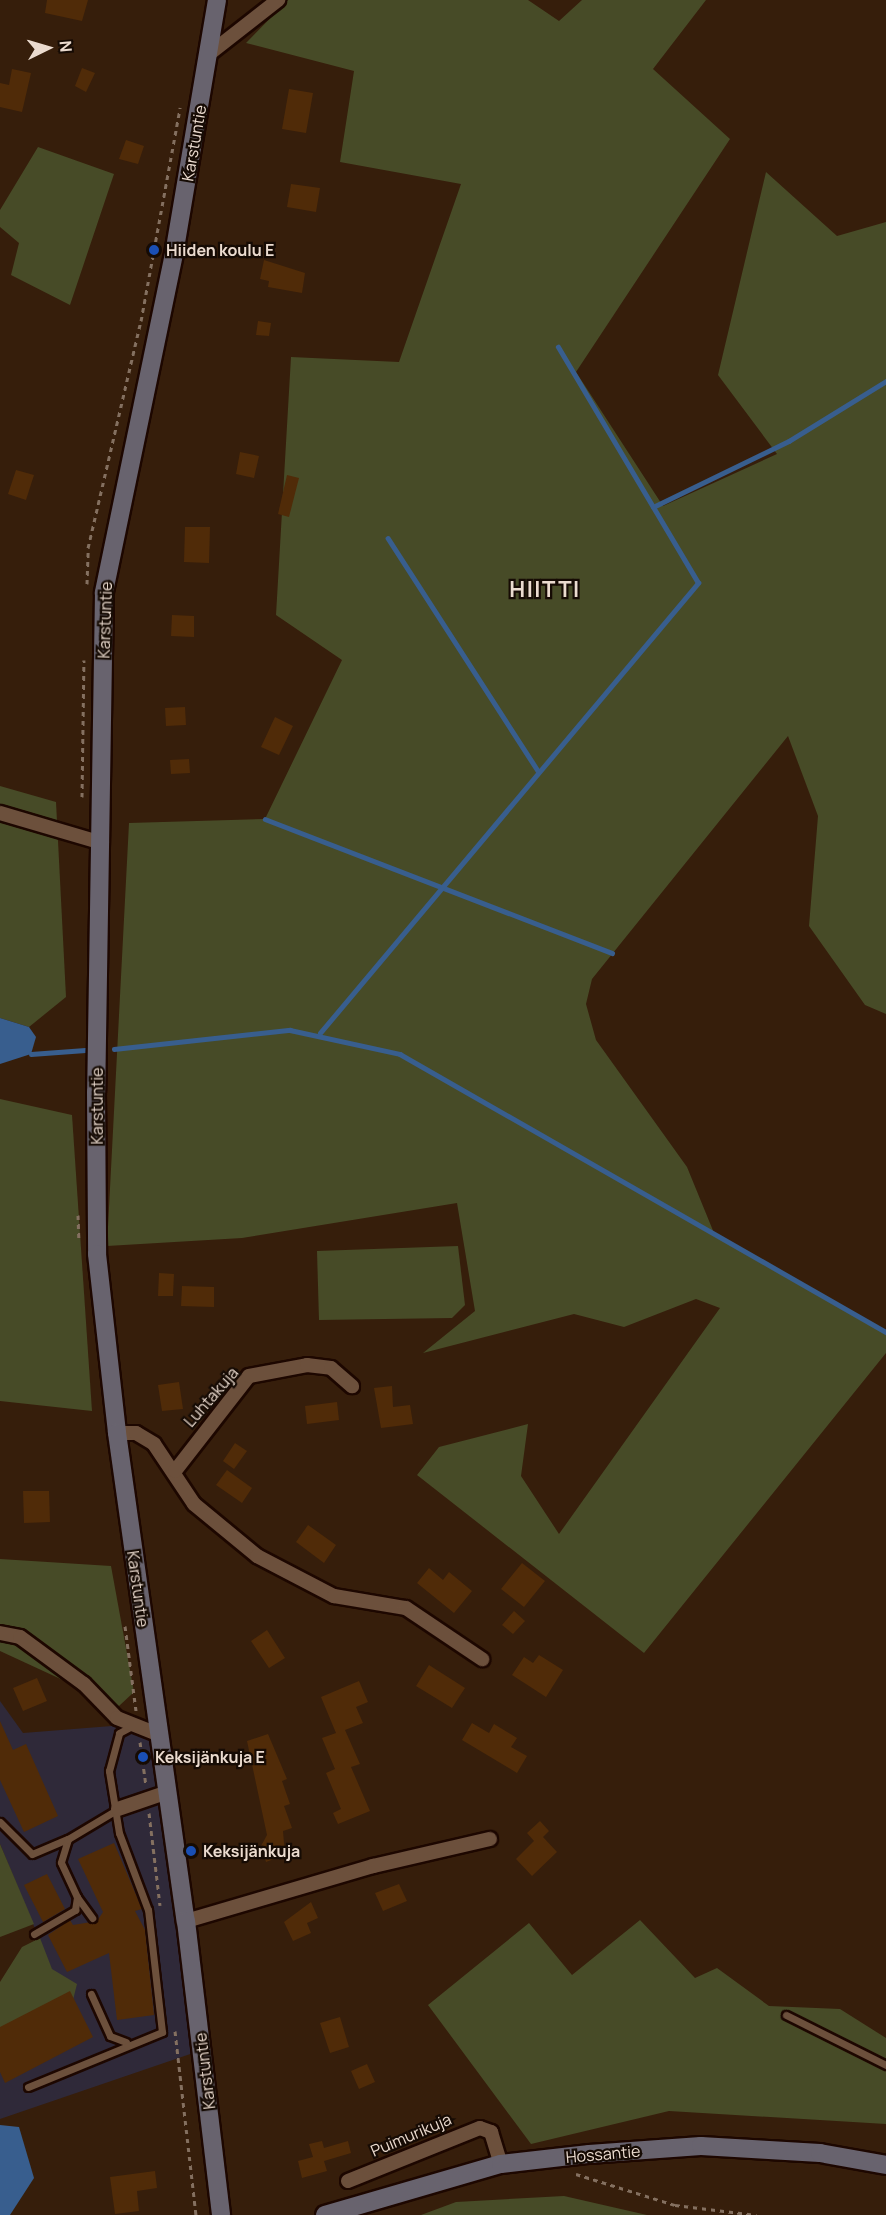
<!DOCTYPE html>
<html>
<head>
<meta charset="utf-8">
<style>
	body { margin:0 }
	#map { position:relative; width:886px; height:2215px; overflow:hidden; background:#361e0b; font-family:Manrope,sans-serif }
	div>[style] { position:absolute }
	.industrial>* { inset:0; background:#2f2939 }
	.green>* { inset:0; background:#474b27 }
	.water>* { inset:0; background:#385e8e }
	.stream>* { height:4.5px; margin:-2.25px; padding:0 2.25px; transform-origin:2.25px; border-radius:2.25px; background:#385e8e }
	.building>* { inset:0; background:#502b08 }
	.path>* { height:3px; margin-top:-1.5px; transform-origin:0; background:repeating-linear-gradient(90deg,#847060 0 4.5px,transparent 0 9px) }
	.roads { filter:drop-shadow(2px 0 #1d0700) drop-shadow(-2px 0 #1d0700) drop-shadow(0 2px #1d0700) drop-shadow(0 -2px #1d0700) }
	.lane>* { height:7px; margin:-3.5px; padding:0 3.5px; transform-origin:3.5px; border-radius:3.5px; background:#6c503c }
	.street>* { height:14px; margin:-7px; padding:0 7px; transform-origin:7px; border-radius:7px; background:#6c503c }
	.secondary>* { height:18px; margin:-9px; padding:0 9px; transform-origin:9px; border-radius:9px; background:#68636e }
	.dots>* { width:16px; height:16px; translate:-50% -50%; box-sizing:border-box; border:3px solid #160b04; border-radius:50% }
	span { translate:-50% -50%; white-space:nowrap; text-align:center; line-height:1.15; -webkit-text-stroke:4.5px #160b04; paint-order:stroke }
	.street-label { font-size:16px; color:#ebdbcf }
	.poi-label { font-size:16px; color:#ebdbcf; font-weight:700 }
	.left { translate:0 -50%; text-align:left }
	.district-label { font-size:22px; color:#ebdbcf; font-weight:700; letter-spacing:1.5px }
	.north { position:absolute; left:18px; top:18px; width:60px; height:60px; -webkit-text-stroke:4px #160b04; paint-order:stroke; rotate:85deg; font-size:16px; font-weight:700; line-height:24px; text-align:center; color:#ebdbcf }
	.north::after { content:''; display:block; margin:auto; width:21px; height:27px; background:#ebdbcf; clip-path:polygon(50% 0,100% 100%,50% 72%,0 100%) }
</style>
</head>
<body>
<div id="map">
	<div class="industrial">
		<i style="clip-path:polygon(0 1701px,23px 1733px,137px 1724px,160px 1735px,202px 2050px,0 2119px,0 2024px,59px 1987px,0 1844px)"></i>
	</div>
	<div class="green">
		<i style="clip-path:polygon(288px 0,528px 0,559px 21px,582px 0,706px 0,653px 69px,730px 139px,576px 372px,663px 506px,777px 454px,718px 375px,766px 172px,837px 236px,886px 222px,886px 1014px,865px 1005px,809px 926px,818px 816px,788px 736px,592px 979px,586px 1004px,596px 1040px,687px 1167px,714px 1233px,886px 1332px,886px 1353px,644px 1653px,417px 1475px,439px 1447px,528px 1424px,521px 1476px,559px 1534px,720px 1308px,696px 1299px,624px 1327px,574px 1314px,423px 1353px,475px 1311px,457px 1203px,242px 1238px,107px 1246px,129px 823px,265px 819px,342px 660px,276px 615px,291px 357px,399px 362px,461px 184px,340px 162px,354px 71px,246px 43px)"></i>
		<i style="clip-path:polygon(38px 147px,114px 174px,70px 305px,11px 275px,19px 243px,0 227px,0 210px)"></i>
		<i style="clip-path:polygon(0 786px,56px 802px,66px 997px,29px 1027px,0 1018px)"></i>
		<i style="clip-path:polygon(0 1099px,72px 1115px,92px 1411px,0 1401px)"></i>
		<i style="clip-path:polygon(458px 1246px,465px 1305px,452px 1318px,319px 1320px,317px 1251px)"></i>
		<i style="clip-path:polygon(0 1559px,111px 1566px,134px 1692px,119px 1706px,0 1651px)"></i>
		<i style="clip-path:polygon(0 1844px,34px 1924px,0 1937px)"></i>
		<i style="clip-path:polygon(640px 1920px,695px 1978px,717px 1968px,769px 2006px,840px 2009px,886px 2038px,886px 2124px,669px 2111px,531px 2144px,428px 2005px,529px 1923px,572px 1975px)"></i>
		<i style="clip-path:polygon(40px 1938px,52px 1969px,77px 1984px,72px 2004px,0 2037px,0 1982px,22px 1947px)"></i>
		<i style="clip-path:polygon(564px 2196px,647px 2215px,421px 2215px,456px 2202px)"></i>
	</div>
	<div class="water">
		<i style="clip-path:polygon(0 1018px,29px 1027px,36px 1037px,31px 1054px,0 1064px)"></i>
		<i style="clip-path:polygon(0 2125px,19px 2127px,34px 2178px,10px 2215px,0 2215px)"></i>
	</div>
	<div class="stream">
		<i style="left:653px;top:507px;width:151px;rotate:-25.9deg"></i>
		<i style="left:789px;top:441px;width:114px;rotate:-31.7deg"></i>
		<i style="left:388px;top:538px;width:278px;rotate:57.2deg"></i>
		<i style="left:265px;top:819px;width:372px;rotate:21.1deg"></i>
		<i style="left:320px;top:1033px;width:588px;rotate:-49.97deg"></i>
		<i style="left:698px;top:583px;width:274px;rotate:-120.7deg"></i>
		<i style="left:114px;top:1049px;width:177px;rotate:-6.2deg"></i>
		<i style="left:290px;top:1030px;width:113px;rotate:12.3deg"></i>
		<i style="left:400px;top:1054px;width:560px;rotate:29.77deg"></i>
		<i style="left:31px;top:1054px;width:54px;rotate:-4.2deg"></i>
	</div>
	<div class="building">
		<i style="clip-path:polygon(47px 0,88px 0,82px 21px,45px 13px)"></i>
		<i style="clip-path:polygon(82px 68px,95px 73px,86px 92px,75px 86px)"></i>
		<i style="clip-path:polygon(12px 69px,31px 73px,22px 112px,0 107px,0 83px,9px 85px)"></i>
		<i style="clip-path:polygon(289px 89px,313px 93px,306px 133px,282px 129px)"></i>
		<i style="clip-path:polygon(126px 140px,144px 146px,138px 164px,119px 159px)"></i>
		<i style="clip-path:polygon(291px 184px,320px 188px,316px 212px,287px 207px)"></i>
		<i style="clip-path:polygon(264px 260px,305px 273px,302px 293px,268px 287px,269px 281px,260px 279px)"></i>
		<i style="clip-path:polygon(258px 321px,271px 323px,269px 336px,256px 335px)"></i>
		<i style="clip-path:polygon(240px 452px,259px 456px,254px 478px,236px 474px)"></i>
		<i style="clip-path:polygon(16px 470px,34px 475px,26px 500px,8px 494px)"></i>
		<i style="clip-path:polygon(287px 475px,299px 478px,289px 517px,278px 514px)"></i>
		<i style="clip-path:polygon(185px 527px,210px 527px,209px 563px,184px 562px)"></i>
		<i style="clip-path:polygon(172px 615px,194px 616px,194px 637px,171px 636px)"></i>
		<i style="clip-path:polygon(185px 707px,186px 725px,166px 726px,165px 708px)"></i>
		<i style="clip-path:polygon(275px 717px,293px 726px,279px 755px,261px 747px)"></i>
		<i style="clip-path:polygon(189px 759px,190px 773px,171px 774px,170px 760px)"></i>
		<i style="clip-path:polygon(159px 1273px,174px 1274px,173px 1296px,158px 1296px)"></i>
		<i style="clip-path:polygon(182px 1286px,214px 1287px,214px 1307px,181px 1306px)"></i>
		<i style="clip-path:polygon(179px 1382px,183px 1409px,162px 1411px,158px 1385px)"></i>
		<i style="clip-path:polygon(392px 1386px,393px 1407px,410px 1405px,413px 1424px,381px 1428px,374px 1388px)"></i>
		<i style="clip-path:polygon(337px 1402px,339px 1420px,307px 1424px,305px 1406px)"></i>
		<i style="clip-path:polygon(235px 1443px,247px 1451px,234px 1469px,223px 1461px)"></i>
		<i style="clip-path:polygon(227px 1470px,252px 1488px,242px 1503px,216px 1485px)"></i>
		<i style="clip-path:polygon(23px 1491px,49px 1491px,50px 1522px,24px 1523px)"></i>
		<i style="clip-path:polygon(308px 1525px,336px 1545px,324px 1563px,296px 1542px)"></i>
		<i style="clip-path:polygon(522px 1563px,545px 1581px,524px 1607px,501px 1589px)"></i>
		<i style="clip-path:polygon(429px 1568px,443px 1580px,449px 1572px,472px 1591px,454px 1613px,417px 1583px)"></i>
		<i style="clip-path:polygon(514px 1611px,525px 1621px,513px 1634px,502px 1625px)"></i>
		<i style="clip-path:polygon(267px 1630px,285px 1658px,269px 1668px,251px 1641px)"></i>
		<i style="clip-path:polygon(539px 1655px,563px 1670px,546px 1697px,512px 1675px,524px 1657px,533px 1663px)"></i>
		<i style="clip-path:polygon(429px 1665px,465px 1688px,452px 1708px,416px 1686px)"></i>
		<i style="clip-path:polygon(37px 1678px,47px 1701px,23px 1711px,13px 1688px)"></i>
		<i style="clip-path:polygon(359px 1681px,368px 1702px,356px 1707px,363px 1723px,345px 1730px,360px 1764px,351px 1767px,370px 1811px,338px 1824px,333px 1813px,341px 1809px,326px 1773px,335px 1769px,322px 1738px,336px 1733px,321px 1697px)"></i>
		<i style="clip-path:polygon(0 1721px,13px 1750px,26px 1744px,58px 1816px,24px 1832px,0 1780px)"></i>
		<i style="clip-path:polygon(472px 1723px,489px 1733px,494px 1724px,517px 1738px,511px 1747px,527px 1756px,517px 1773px,462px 1740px)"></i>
		<i style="clip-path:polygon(268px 1734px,287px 1779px,282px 1781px,290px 1804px,284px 1806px,292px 1828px,283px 1831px,285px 1855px,266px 1862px,261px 1846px,267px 1835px,247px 1741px)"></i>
		<i style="clip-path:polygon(540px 1821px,549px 1831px,543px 1837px,557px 1852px,532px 1876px,516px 1859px,534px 1841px,527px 1833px)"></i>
		<i style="clip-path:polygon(114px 1843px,142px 1909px,135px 1911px,145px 1930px,154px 2015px,117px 2020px,109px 1953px,67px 1972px,48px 1935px,70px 1920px,73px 1925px,97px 1921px,103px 1912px,78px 1859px)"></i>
		<i style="clip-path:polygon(47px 1874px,65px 1909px,43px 1922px,24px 1885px)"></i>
		<i style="clip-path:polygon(399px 1884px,407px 1901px,383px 1911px,375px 1893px)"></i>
		<i style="clip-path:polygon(311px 1902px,318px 1918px,307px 1923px,311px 1933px,293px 1941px,284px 1922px)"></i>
		<i style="clip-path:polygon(70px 1991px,93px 2037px,5px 2083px,0 2072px,0 2027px)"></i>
		<i style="clip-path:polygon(340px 2017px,349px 2047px,330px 2053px,320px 2023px)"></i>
		<i style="clip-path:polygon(367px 2064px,375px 2082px,359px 2089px,351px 2071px)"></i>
		<i style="clip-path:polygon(322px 2141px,324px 2148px,348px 2141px,351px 2153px,324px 2161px,327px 2171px,302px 2178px,298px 2161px,313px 2157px,309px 2144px)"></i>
		<i style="clip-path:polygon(155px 2171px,157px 2188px,137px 2191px,139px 2211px,115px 2214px,110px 2177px)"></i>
	</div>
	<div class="path">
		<i style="left:87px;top:584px;width:36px;rotate:-88deg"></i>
		<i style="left:88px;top:548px;width:233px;rotate:-76.9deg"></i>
		<i style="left:141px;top:321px;width:217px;rotate:-79.6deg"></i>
		<i style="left:82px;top:797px;width:137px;rotate:-89.2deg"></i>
		<i style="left:78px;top:1215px;width:23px;rotate:88deg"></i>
		<i style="left:125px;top:1626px;width:86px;rotate:82.6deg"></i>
		<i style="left:140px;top:1742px;width:44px;rotate:82.2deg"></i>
		<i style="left:149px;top:1813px;width:93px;rotate:83.2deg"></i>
		<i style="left:175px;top:2031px;width:185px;rotate:83.5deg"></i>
		<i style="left:576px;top:2174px;width:104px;rotate:17.4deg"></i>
		<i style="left:675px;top:2205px;width:82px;rotate:7deg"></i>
	</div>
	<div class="roads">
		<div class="lane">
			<i style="left:0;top:1822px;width:45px;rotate:45deg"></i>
			<i style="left:32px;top:1854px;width:39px;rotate:-23deg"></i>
			<i style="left:77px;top:1897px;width:26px;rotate:54deg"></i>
			<i style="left:34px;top:1934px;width:48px;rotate:-30.3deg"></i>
			<i style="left:75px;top:1910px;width:13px;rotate:-81deg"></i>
			<i style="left:77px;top:1897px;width:38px;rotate:-115deg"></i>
			<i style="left:61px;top:1862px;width:24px;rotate:-73deg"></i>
			<i style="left:68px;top:1839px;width:58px;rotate:-31deg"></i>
			<i style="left:91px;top:1994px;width:46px;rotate:65.7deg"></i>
			<i style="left:110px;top:2036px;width:17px;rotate:21deg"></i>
			<i style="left:786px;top:2015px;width:112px;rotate:26.6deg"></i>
			<i style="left:28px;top:2087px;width:145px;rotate:-22.3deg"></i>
			<i style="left:162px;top:2032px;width:123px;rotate:-96.5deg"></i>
			<i style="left:148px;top:1910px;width:82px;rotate:-110.6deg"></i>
			<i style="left:119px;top:1833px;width:63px;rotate:-99.2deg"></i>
			<i style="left:109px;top:1771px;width:39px;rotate:-75deg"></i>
			<i style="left:119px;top:1733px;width:17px;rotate:-28deg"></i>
		</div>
		<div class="street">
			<i style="left:209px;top:54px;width:88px;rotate:-38deg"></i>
			<i style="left:0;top:813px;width:106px;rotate:16.4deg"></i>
			<i style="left:117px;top:1433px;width:19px"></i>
			<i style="left:136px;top:1433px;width:21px;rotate:31deg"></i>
			<i style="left:154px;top:1444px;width:72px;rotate:56.3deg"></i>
			<i style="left:194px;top:1504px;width:82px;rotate:39.5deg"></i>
			<i style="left:257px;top:1556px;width:87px;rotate:27.5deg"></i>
			<i style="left:334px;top:1596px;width:73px;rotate:9.5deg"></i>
			<i style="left:406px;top:1608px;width:92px;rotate:33.9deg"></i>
			<i style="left:175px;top:1471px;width:120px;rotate:-52.1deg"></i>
			<i style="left:249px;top:1376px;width:59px;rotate:-10.7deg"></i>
			<i style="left:307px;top:1365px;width:24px;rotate:7deg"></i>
			<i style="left:331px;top:1368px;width:28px;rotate:41deg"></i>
			<i style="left:0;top:1633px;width:20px;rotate:11deg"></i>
			<i style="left:20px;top:1637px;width:79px;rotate:36.3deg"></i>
			<i style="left:84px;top:1684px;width:47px;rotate:45.9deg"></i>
			<i style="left:117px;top:1718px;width:46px;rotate:21.6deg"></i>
			<i style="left:118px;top:1809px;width:53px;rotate:-18.8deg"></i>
			<i style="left:186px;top:1921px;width:195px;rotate:-16.4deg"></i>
			<i style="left:373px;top:1866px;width:120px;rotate:-13deg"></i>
			<i style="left:348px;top:2181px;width:142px;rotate:-21.9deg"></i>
			<i style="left:480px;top:2128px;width:12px;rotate:20deg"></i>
			<i style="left:491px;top:2132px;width:34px;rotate:73deg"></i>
		</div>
		<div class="secondary">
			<i style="left:217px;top:0;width:253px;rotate:99.6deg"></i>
			<i style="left:175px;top:249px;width:351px;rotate:101.7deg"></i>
			<i style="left:104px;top:593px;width:499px;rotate:90.9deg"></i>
			<i style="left:96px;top:1092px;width:162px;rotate:89.6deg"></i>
			<i style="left:97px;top:1254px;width:180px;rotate:83.6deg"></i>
			<i style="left:117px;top:1433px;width:493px;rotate:82deg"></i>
			<i style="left:186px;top:1921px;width:296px;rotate:83.2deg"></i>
			<i style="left:325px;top:2215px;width:183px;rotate:-16.2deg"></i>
			<i style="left:501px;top:2164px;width:89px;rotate:-6.5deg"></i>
			<i style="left:589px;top:2154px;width:112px;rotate:-4.1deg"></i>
			<i style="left:701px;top:2146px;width:119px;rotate:3.4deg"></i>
			<i style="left:820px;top:2153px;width:67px;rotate:10.3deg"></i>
		</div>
	</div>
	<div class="dots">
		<i style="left:154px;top:250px;background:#1a4fb4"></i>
		<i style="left:143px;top:1757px;background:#1a4fb4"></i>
		<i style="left:191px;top:1851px;background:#1a4fb4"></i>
	</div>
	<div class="street-label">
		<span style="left:194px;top:143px;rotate:-80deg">Karstuntie</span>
		<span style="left:105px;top:620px;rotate:-88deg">Karstuntie</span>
		<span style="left:97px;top:1106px;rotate:-90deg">Karstuntie</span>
		<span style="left:211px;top:1397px;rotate:-49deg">Luhtakuja</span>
		<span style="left:138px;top:1589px;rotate:82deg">Karstuntie</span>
		<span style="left:205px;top:2071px;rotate:-97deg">Karstuntie</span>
		<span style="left:411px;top:2135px;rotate:-23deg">Puimurikuja</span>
		<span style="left:603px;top:2154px;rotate:-5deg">Hossantie</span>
	</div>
	<div class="poi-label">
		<span class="left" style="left:166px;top:250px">Hiiden koulu E</span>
		<span class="left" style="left:155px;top:1757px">Keksijänkuja E</span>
		<span class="left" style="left:203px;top:1851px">Keksijänkuja</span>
	</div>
	<div class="district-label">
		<span style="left:545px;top:590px">HIITTI</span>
	</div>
	<div class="north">N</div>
</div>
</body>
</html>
